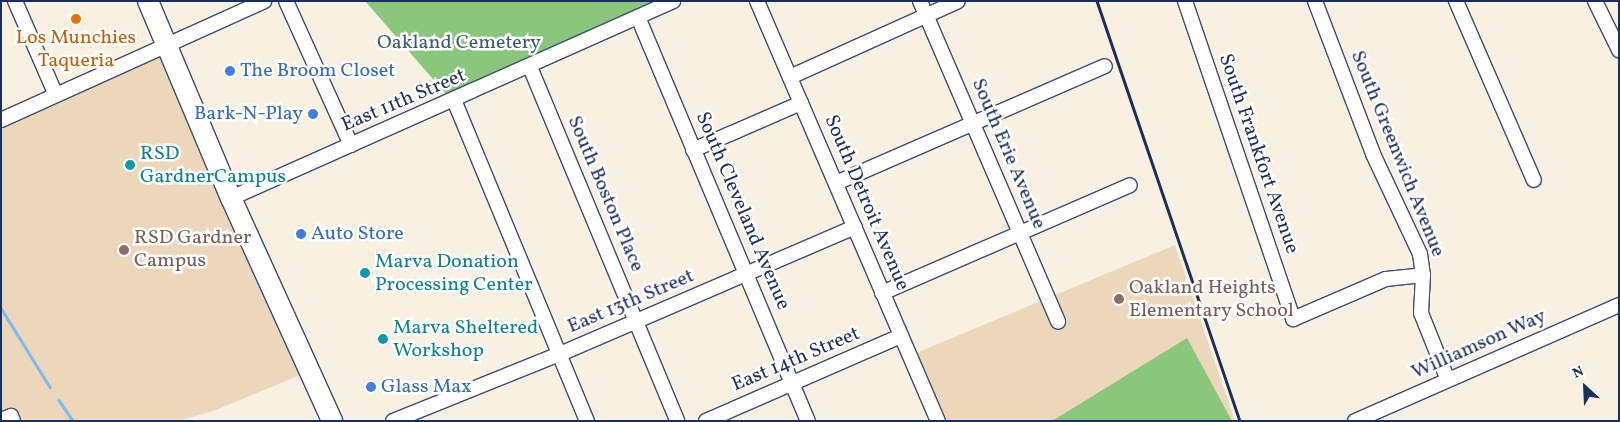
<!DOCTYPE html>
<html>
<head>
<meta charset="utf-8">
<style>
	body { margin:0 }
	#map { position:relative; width:1620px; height:422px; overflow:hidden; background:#f8f1e2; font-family:Vollkorn,serif }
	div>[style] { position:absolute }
	.built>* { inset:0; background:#ecd7ba }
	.green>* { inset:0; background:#8ac77d }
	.stream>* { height:2.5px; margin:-1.25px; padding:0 1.25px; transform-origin:1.25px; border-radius:1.25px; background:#7eb9ef }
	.roads { filter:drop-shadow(1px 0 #3c4c72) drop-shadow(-1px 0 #3c4c72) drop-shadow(0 1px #3c4c72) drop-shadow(0 -1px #3c4c72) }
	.minor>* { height:14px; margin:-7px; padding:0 7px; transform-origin:7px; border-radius:7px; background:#fff }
	.highway>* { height:20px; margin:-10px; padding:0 10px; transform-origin:10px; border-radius:10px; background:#fff }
	.rail>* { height:2.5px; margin:-1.25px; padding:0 1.25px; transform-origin:1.25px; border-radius:1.25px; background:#1b2f5e }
	.dots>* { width:14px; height:14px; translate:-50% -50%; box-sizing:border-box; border:2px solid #fff; border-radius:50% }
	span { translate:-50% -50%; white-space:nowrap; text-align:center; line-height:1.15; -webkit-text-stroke:5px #fff; paint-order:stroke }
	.food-label { font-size:20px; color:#c56008 }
	.park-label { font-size:20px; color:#3c5d67 }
	.shop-label { font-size:20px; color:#366cbe }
	.left { translate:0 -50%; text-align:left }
	.right { translate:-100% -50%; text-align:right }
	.street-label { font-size:20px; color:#1b2f5e }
	.culture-label { font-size:20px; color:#0d838f }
	.education-label { font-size:20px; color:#785e54 }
	.frame { position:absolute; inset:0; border:2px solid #1b2f5e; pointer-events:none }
	.north { position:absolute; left:1560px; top:362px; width:50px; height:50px; -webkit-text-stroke:4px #fff; paint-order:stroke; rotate:335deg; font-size:14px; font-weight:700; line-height:20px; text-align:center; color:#1b2f5e }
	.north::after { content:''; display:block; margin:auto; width:18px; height:22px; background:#1b2f5e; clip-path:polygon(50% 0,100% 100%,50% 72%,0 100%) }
</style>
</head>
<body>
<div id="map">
	<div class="built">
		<i style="clip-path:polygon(162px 52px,300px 375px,216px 410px,179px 421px,18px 421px,1px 416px,1px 125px)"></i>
		<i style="clip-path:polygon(1175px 245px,1235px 421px,945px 421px,916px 353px)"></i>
	</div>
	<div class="green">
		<i style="clip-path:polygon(365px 1px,667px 1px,616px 27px,446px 94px)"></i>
		<i style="clip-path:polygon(1187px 338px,1232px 421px,1051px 421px,1052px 421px)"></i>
	</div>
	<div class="stream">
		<i style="left:1px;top:308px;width:93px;rotate:58.2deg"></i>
		<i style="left:59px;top:400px;width:25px;rotate:56deg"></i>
	</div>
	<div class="roads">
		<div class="minor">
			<i style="left:15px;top:1px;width:100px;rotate:66.5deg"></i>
			<i style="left:286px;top:1px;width:158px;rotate:65.7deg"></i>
			<i style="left:757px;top:1px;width:457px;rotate:66.7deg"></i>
			<i style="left:920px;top:1px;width:349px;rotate:66.7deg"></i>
			<i style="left:1185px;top:1px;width:336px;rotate:71.2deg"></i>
			<i style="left:1293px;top:319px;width:101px;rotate:-23.3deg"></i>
			<i style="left:1386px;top:279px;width:37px;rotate:-6deg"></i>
			<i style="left:1315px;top:1px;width:164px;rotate:69.2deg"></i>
			<i style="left:1373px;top:154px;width:110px;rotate:64.8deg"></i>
			<i style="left:1420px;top:254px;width:21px;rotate:82deg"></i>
			<i style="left:1423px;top:275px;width:38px;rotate:93deg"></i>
			<i style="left:1421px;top:313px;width:72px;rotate:68.1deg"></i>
			<i style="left:1456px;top:1px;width:195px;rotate:66.5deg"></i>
			<i style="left:1595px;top:1px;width:55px;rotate:63.9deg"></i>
			<i style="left:638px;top:17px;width:438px;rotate:67.2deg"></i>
			<i style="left:530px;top:67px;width:383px;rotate:67.4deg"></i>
			<i style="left:790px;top:77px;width:184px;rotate:-24.3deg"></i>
			<i style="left:454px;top:100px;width:347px;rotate:67.5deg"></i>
			<i style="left:1px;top:120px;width:289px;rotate:-24.3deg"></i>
			<i style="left:693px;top:150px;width:118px;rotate:-23.5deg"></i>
			<i style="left:836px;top:183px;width:293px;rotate:-23.5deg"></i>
			<i style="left:231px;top:198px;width:484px;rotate:-24deg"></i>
			<i style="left:882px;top:293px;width:270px;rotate:-23.5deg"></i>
			<i style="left:1px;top:420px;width:11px;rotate:-22deg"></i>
			<i style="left:11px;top:416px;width:5px;rotate:68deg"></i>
			<i style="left:393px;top:421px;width:180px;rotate:-21.9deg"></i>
			<i style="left:560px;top:354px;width:321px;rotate:-23.3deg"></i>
			<i style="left:706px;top:421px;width:213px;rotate:-23.6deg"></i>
			<i style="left:1355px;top:421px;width:288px;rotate:-23.7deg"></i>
		</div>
		<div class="highway">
			<i style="left:148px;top:1px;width:214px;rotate:67.2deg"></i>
			<i style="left:231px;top:198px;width:245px;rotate:65.6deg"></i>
		</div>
	</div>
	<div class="rail">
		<i style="left:1097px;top:1px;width:444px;rotate:71.2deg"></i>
	</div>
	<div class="dots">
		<i style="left:76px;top:19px;background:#e8710a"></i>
		<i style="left:230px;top:71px;background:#3f7fe0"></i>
		<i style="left:313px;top:114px;background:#3f7fe0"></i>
		<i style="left:130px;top:165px;background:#0f9aa8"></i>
		<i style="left:301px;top:234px;background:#3f7fe0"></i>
		<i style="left:124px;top:250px;background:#8d6e63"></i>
		<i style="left:365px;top:273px;background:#0f9aa8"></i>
		<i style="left:1119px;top:299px;background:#8d6e63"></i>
		<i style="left:383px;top:339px;background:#0f9aa8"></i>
		<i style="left:371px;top:387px;background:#3f7fe0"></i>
	</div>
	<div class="food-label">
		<span style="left:76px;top:50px">Los Munchies<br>Taqueria</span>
	</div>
	<div class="park-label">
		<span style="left:459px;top:43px">Oakland Cemetery</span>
	</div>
	<div class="shop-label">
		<span class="left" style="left:240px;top:71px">The Broom Closet</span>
		<span class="right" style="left:303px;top:114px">Bark-N-Play</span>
		<span class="left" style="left:311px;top:234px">Auto Store</span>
		<span class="left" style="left:381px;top:387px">Glass Max</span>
	</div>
	<div class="street-label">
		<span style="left:404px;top:101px;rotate:-23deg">East 11th Street</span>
		<span style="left:1008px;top:154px;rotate:67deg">South Erie Avenue</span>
		<span style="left:1258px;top:154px;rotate:71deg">South Frankfort Avenue</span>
		<span style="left:1397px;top:154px;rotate:68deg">South Greenwich Avenue</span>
		<span style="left:605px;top:194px;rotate:67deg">South Boston Place</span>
		<span style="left:866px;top:203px;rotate:67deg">South Detroit Avenue</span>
		<span style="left:742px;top:211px;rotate:67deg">South Cleveland Avenue</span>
		<span style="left:631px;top:302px;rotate:-23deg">East 13th Street</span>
		<span style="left:1479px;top:345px;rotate:-24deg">Williamson Way</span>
		<span style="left:796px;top:360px;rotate:-23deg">East 14th Street</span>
	</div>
	<div class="culture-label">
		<span class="left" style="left:140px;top:166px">RSD<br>GardnerCampus</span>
		<span class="left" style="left:375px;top:274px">Marva Donation<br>Processing Center</span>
		<span class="left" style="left:393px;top:340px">Marva Sheltered<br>Workshop</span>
	</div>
	<div class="education-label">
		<span class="left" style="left:134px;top:250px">RSD Gardner<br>Campus</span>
		<span class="left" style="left:1129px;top:300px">Oakland Heights<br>Elementary School</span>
	</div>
	<div class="frame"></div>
	<div class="north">N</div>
</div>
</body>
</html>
